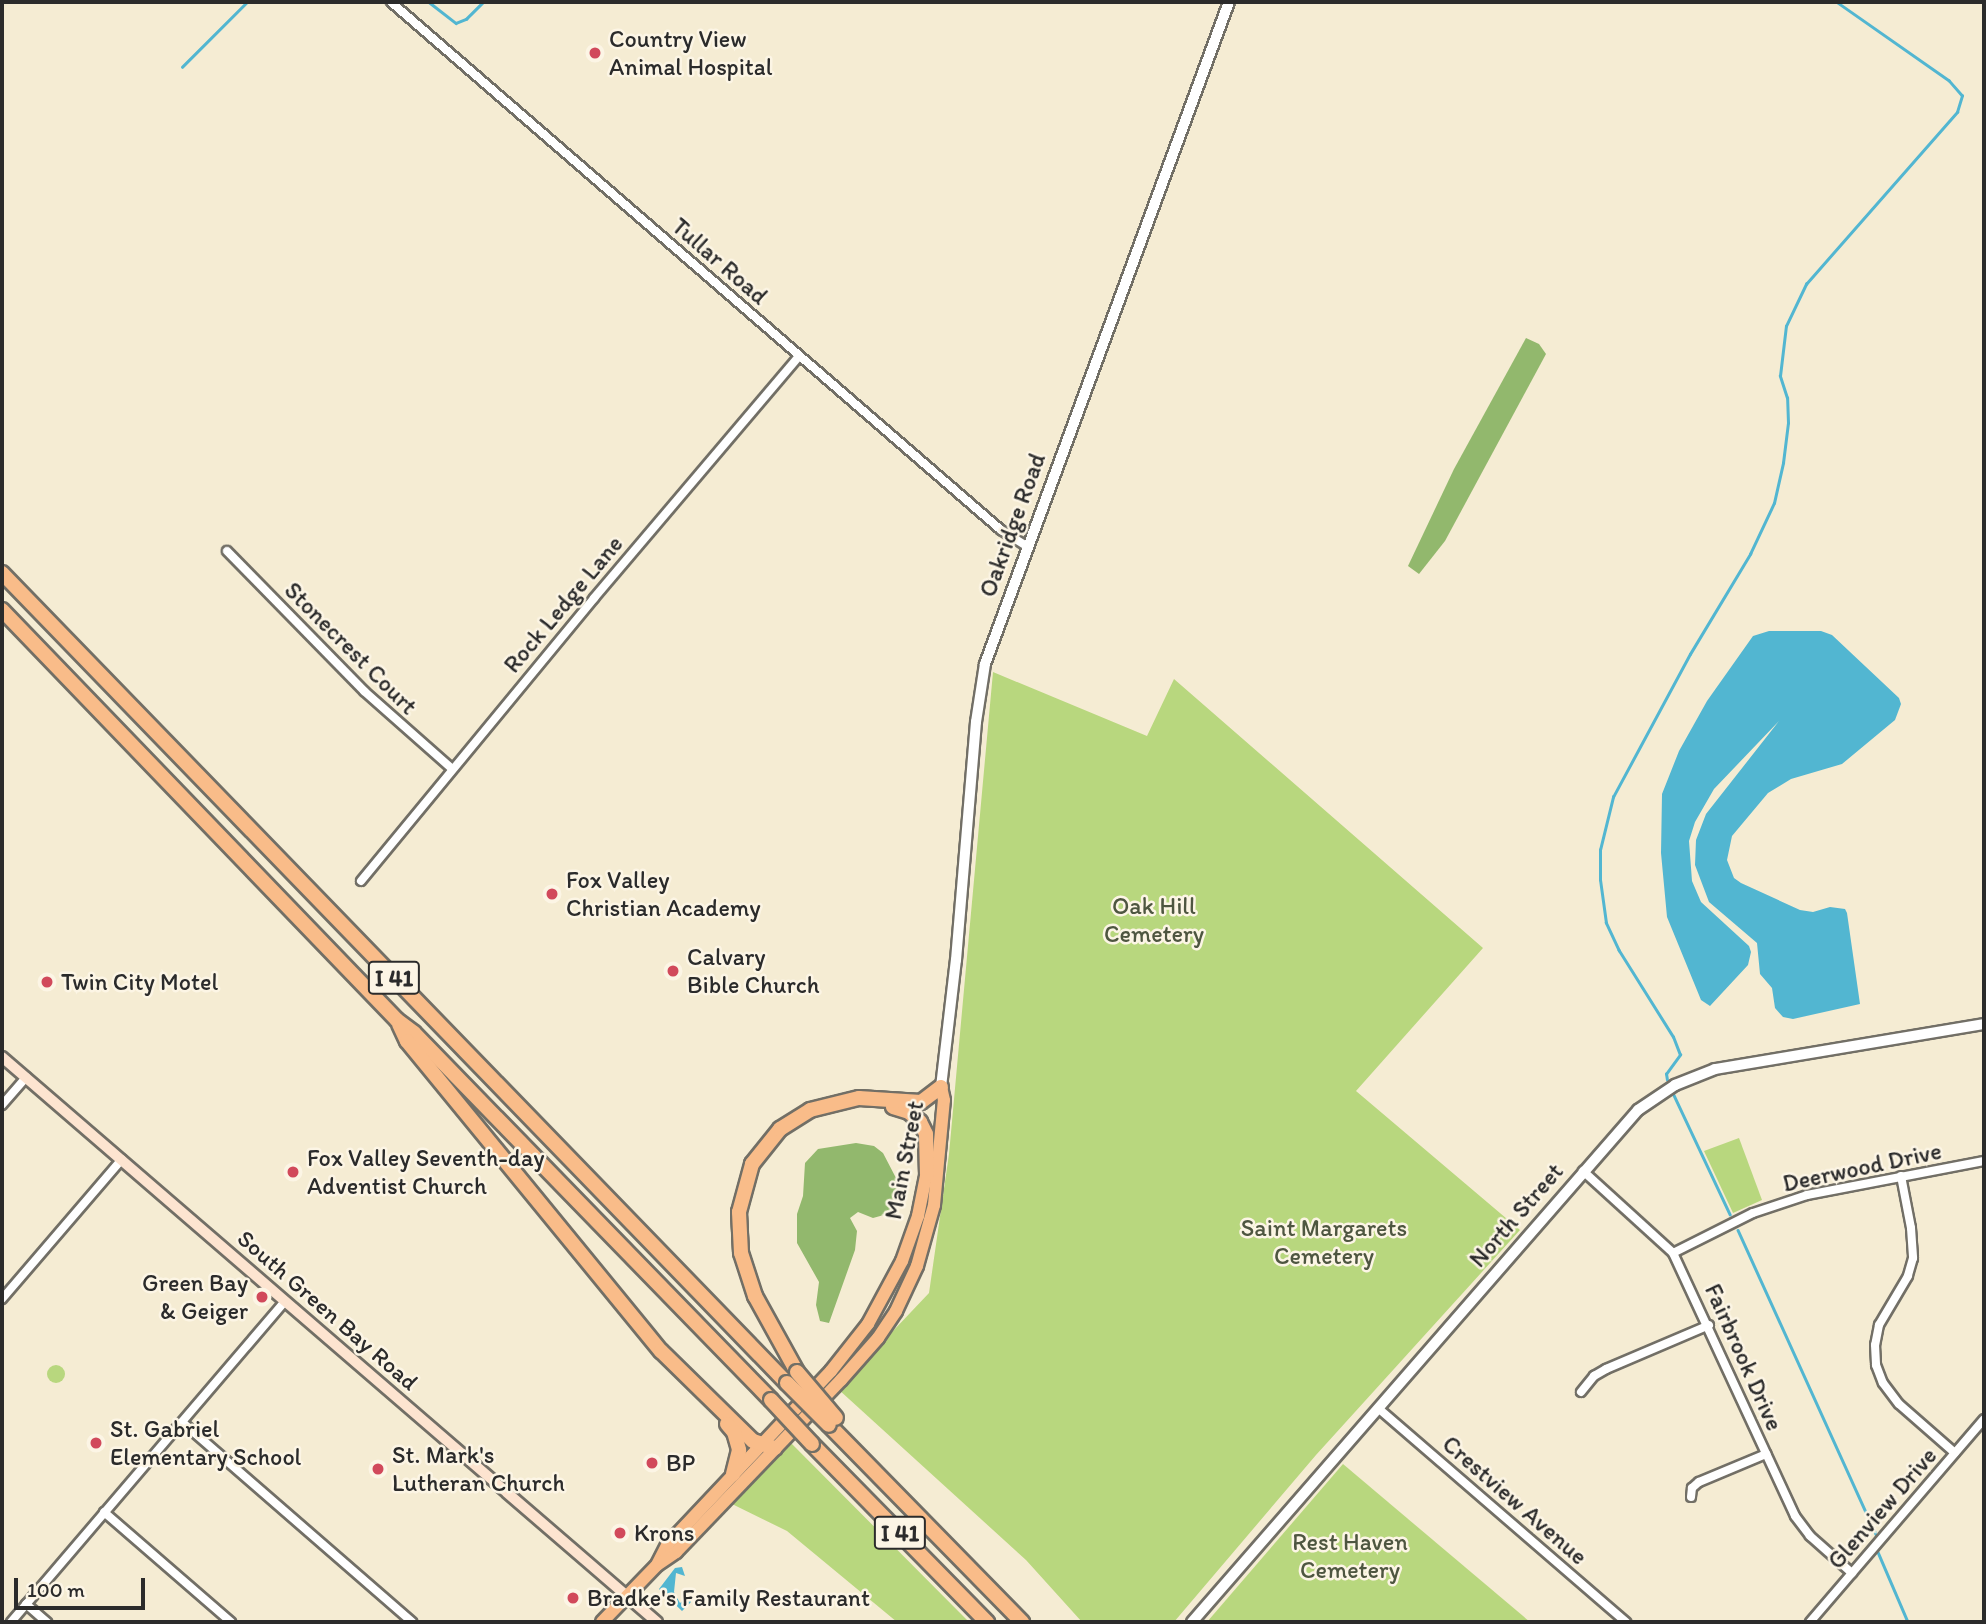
<!DOCTYPE html>
<html>
<head>
<meta charset="utf-8">
<style>
	body { margin:0 }
	#map { position:relative; width:1986px; height:1624px; overflow:hidden; background:#f5ecd3; font-family:Itim,sans-serif }
	div>[style] { position:absolute }
	.green>* { inset:0; background:#b8d77e }
	.round { border-radius:50% }
	.forest>* { inset:0; background:#92b86d }
	.water>* { inset:0; background:#52b6d1 }
	.stream>* { height:2.5px; margin:-1.25px; padding:0 1.25px; transform-origin:1.25px; border-radius:1.25px; background:#52b6d1 }
	.roads { filter:drop-shadow(2px 0 #726f66) drop-shadow(-2px 0 #726f66) drop-shadow(0 2px #726f66) drop-shadow(0 -2px #726f66) }
	.minor>* { height:8px; margin:-4px; padding:0 4px; transform-origin:4px; border-radius:4px; background:#fff }
	.tertiary>* { height:10px; margin:-5px; padding:0 5px; transform-origin:5px; border-radius:5px; background:#fff }
	.secondary>* { height:10px; margin:-5px; padding:0 5px; transform-origin:5px; border-radius:5px; background:#fde4d0 }
	.primary>* { height:12px; margin:-6px; padding:0 6px; transform-origin:6px; border-radius:6px; background:#f9bc89 }
	.motorway>* { height:14px; margin:-7px; padding:0 7px; transform-origin:7px; border-radius:7px; background:#f9bc89 }
	.bridges { filter:drop-shadow(2px 0 #726f66) drop-shadow(-2px 0 #726f66) drop-shadow(0 2px #726f66) drop-shadow(0 -2px #726f66) }
	.motorway-bridge>* { height:14px; margin:-7px; padding:0 7px; transform-origin:7px; border-radius:7px; background:#f9bc89 }
	.dots>* { width:19px; height:19px; translate:-50% -50%; box-sizing:border-box; border:4px solid #fcf5e5; border-radius:50% }
	span { translate:-50% -50%; white-space:nowrap; text-align:center; line-height:1.15; -webkit-text-stroke:5px #fcf5e5; paint-order:stroke }
	.shield-label span { padding:2px 5px; background:#fcf5e5; border:2px solid; border-radius:5px; -webkit-text-stroke-width:0 }
	.shield-label { font-size:23px; color:#2b2b2b; font-weight:700 }
	.poi-label { font-size:24px; color:#2b2b2b }
	.left { translate:0 -50%; text-align:left }
	.right { translate:-100% -50%; text-align:right }
	.street-label { font-size:24px; color:#2b2b2b }
	.park-label { font-size:24px; color:#4e5640 }
	.frame { position:absolute; inset:0; border:4px solid #2b2b2b; pointer-events:none }
	.scale { position:absolute; left:14px; top:1578px; width:131px; height:32px; box-sizing:border-box; border:4px solid #2b2b2b; border-top:0; padding-left:9px; font-size:21px; line-height:24px; white-space:nowrap; color:#2b2b2b; -webkit-text-stroke:5px #fcf5e5; paint-order:stroke }
</style>
</head>
<body>
<div id="map">
	<div class="green">
		<i style="clip-path:polygon(993px 672px,1147px 736px,1174px 679px,1483px 948px,1356px 1091px,1520px 1230px,1316px 1455px,1174px 1622px,1082px 1622px,1026px 1560px,838px 1389px,929px 1293px,949px 1154px)"></i>
		<i style="clip-path:polygon(1739px 1138px,1762px 1200px,1733px 1213px,1704px 1151px)"></i>
		<i class="round" style="left:47px;top:1365px;width:18px;height:18px"></i>
		<i style="clip-path:polygon(789px 1441px,969px 1622px,897px 1622px,787px 1531px,730px 1503px)"></i>
		<i style="clip-path:polygon(1343px 1464px,1530px 1622px,1207px 1622px)"></i>
	</div>
	<div class="forest">
		<i style="clip-path:polygon(1526px 338px,1539px 344px,1546px 354px,1445px 541px,1419px 574px,1408px 566px,1454px 469px)"></i>
		<i style="clip-path:polygon(856px 1143px,874px 1146px,883px 1153px,896px 1178px,898px 1197px,891px 1213px,873px 1218px,858px 1212px,850px 1218px,857px 1231px,855px 1250px,829px 1323px,820px 1321px,816px 1305px,819px 1282px,797px 1243px,797px 1214px,803px 1196px,805px 1163px,818px 1149px)"></i>
	</div>
	<div class="water">
		<i style="clip-path:polygon(1769px 631px,1821px 631px,1832px 635px,1899px 698px,1901px 704px,1895px 720px,1842px 764px,1791px 779px,1768px 793px,1732px 836px,1727px 860px,1734px 878px,1741px 883px,1800px 910px,1813px 912px,1830px 907px,1845px 909px,1847px 913px,1860px 1004px,1793px 1019px,1783px 1017px,1775px 1008px,1772px 988px,1760px 974px,1757px 943px,1709px 902px,1695px 865px,1696px 840px,1706px 814px,1779px 721px,1714px 789px,1695px 822px,1689px 841px,1692px 881px,1701px 902px,1749px 946px,1751px 952px,1748px 965px,1710px 1006px,1701px 1000px,1667px 917px,1661px 853px,1662px 794px,1679px 751px,1707px 701px,1753px 636px)"></i>
		<i style="clip-path:polygon(682px 1567px,685px 1576px,676px 1573px,674px 1592px,680px 1603px,689px 1596px,691px 1602px,682px 1611px,659px 1589px,675px 1568px)"></i>
	</div>
	<div class="stream">
		<i style="left:429px;top:2px;width:34px;rotate:38deg"></i>
		<i style="left:456px;top:23px;width:11px;rotate:-22deg"></i>
		<i style="left:466px;top:19px;width:24px;rotate:-45deg"></i>
		<i style="left:182px;top:67px;width:92px;rotate:-45deg"></i>
		<i style="left:1667px;top:1080px;width:6px;rotate:-99deg"></i>
		<i style="left:1666px;top:1074px;width:24px;rotate:-54deg"></i>
		<i style="left:1680px;top:1055px;width:19px;rotate:-111deg"></i>
		<i style="left:1673px;top:1037px;width:102px;rotate:-122.1deg"></i>
		<i style="left:1619px;top:951px;width:31px;rotate:-115deg"></i>
		<i style="left:1606px;top:923px;width:43px;rotate:-97.9deg"></i>
		<i style="left:1600px;top:880px;width:30px;rotate:-90deg"></i>
		<i style="left:1600px;top:850px;width:55px;rotate:-76.2deg"></i>
		<i style="left:1613px;top:797px;width:162px;rotate:-61.7deg"></i>
		<i style="left:1690px;top:654px;width:117px;rotate:-59deg"></i>
		<i style="left:1750px;top:554px;width:56px;rotate:-64.8deg"></i>
		<i style="left:1774px;top:503px;width:41px;rotate:-77.3deg"></i>
		<i style="left:1783px;top:463px;width:40px;rotate:-82.9deg"></i>
		<i style="left:1788px;top:423px;width:25px;rotate:-92deg"></i>
		<i style="left:1787px;top:398px;width:23px;rotate:-108deg"></i>
		<i style="left:1780px;top:376px;width:50px;rotate:-83.2deg"></i>
		<i style="left:1786px;top:326px;width:47px;rotate:-64.5deg"></i>
		<i style="left:1806px;top:284px;width:229px;rotate:-48.7deg"></i>
		<i style="left:1957px;top:112px;width:17px;rotate:-73deg"></i>
		<i style="left:1962px;top:96px;width:20px;rotate:-131deg"></i>
		<i style="left:1949px;top:81px;width:138px;rotate:-145deg"></i>
		<i style="left:1673px;top:1093px;width:134px;rotate:64.8deg"></i>
		<i style="left:1738px;top:1230px;width:334px;rotate:65.6deg"></i>
		<i style="left:1878px;top:1552px;width:76px;rotate:66.8deg"></i>
	</div>
	<div class="roads">
		<div class="minor">
			<i style="left:391px;top:2px;width:807px;rotate:40.88deg"></i>
			<i style="left:1001px;top:530px;width:31px;rotate:32deg"></i>
			<i style="left:227px;top:551px;width:196px;rotate:45.6deg"></i>
			<i style="left:364px;top:691px;width:116px;rotate:41.5deg"></i>
			<i style="left:361px;top:881px;width:367px;rotate:-50.5deg"></i>
			<i style="left:594px;top:598px;width:317px;rotate:-49.7deg"></i>
			<i style="left:2px;top:1105px;width:37px;rotate:-49deg"></i>
			<i style="left:1583px;top:1171px;width:122px;rotate:42.3deg"></i>
			<i style="left:1673px;top:1253px;width:290px;rotate:65.1deg"></i>
			<i style="left:1795px;top:1516px;width:25px;rotate:53deg"></i>
			<i style="left:1810px;top:1536px;width:56px;rotate:41.4deg"></i>
			<i style="left:1901px;top:1176px;width:53px;rotate:79.1deg"></i>
			<i style="left:1911px;top:1228px;width:30px;rotate:86deg"></i>
			<i style="left:1913px;top:1258px;width:19px;rotate:106deg"></i>
			<i style="left:1908px;top:1276px;width:57px;rotate:120.6deg"></i>
			<i style="left:1879px;top:1325px;width:20px;rotate:101deg"></i>
			<i style="left:1875px;top:1345px;width:20px;rotate:87deg"></i>
			<i style="left:1876px;top:1365px;width:19px;rotate:69deg"></i>
			<i style="left:1883px;top:1383px;width:26px;rotate:53deg"></i>
			<i style="left:1899px;top:1404px;width:74px;rotate:41.2deg"></i>
			<i style="left:1673px;top:1253px;width:89px;rotate:-26.6deg"></i>
			<i style="left:1753px;top:1213px;width:57px;rotate:-18.4deg"></i>
			<i style="left:1807px;top:1195px;width:180px;rotate:-10.9deg"></i>
			<i style="left:2px;top:1299px;width:184px;rotate:-49.4deg"></i>
			<i style="left:1581px;top:1392px;width:21px;rotate:-51deg"></i>
			<i style="left:1594px;top:1376px;width:14px;rotate:-30deg"></i>
			<i style="left:1606px;top:1369px;width:112px;rotate:-23.1deg"></i>
			<i style="left:1378px;top:1408px;width:328px;rotate:40.8deg"></i>
			<i style="left:182px;top:1422px;width:305px;rotate:41deg"></i>
			<i style="left:1691px;top:1497px;width:9px;rotate:-84deg"></i>
			<i style="left:1692px;top:1488px;width:9px;rotate:-41deg"></i>
			<i style="left:1699px;top:1482px;width:73px;rotate:-22.7deg"></i>
			<i style="left:104px;top:1512px;width:168px;rotate:40.9deg"></i>
			<i style="left:26px;top:1604px;width:28px;rotate:41deg"></i>
			<i style="left:11px;top:1622px;width:422px;rotate:-49.5deg"></i>
			<i style="left:1810px;top:1622px;width:267px;rotate:-49.4deg"></i>
		</div>
		<div class="tertiary">
			<i style="left:941px;top:1087px;width:128px;rotate:-83.3deg"></i>
			<i style="left:956px;top:960px;width:239px;rotate:-85.2deg"></i>
			<i style="left:976px;top:722px;width:59px;rotate:-81.2deg"></i>
			<i style="left:985px;top:664px;width:706px;rotate:-69.77deg"></i>
			<i style="left:1192px;top:1622px;width:679px;rotate:-48.94deg"></i>
			<i style="left:1638px;top:1110px;width:45px;rotate:-34deg"></i>
			<i style="left:1675px;top:1085px;width:43px;rotate:-21.8deg"></i>
			<i style="left:1715px;top:1069px;width:273px;rotate:-9.5deg"></i>
		</div>
		<div class="secondary">
			<i style="left:2px;top:1057px;width:865px;rotate:40.78deg"></i>
		</div>
		<div class="primary">
			<i style="left:658px;top:1563px;width:20px;rotate:-63deg"></i>
			<i style="left:667px;top:1545px;width:239px;rotate:-46.7deg"></i>
			<i style="left:831px;top:1371px;width:60px;rotate:-51.8deg"></i>
			<i style="left:868px;top:1324px;width:72px;rotate:-61.6deg"></i>
			<i style="left:902px;top:1261px;width:48px;rotate:-70.4deg"></i>
			<i style="left:918px;top:1216px;width:51px;rotate:-78.7deg"></i>
			<i style="left:602px;top:1622px;width:79px;rotate:-46deg"></i>
			<i style="left:657px;top:1565px;width:23px;rotate:-34deg"></i>
			<i style="left:676px;top:1552px;width:238px;rotate:-46.2deg"></i>
			<i style="left:841px;top:1380px;width:56px;rotate:-48.6deg"></i>
			<i style="left:878px;top:1338px;width:32px;rotate:-56deg"></i>
			<i style="left:896px;top:1311px;width:50px;rotate:-65deg"></i>
			<i style="left:917px;top:1266px;width:63px;rotate:-74.4deg"></i>
			<i style="left:934px;top:1205px;width:105px;rotate:-84.6deg"></i>
			<i style="left:944px;top:1100px;width:13px;rotate:-103deg"></i>
		</div>
		<div class="motorway">
			<i style="left:2px;top:573px;width:1128px;rotate:45.9deg"></i>
			<i style="left:2px;top:610px;width:569px;rotate:46.07deg"></i>
			<i style="left:397px;top:1020px;width:21px;rotate:37deg"></i>
			<i style="left:414px;top:1033px;width:512px;rotate:45.79deg"></i>
			<i style="left:399px;top:1024px;width:19px;rotate:65deg"></i>
			<i style="left:407px;top:1041px;width:401px;rotate:50.7deg"></i>
			<i style="left:661px;top:1351px;width:129px;rotate:44.4deg"></i>
			<i style="left:753px;top:1441px;width:23px;rotate:18deg"></i>
			<i style="left:893px;top:1107px;width:17px;rotate:17deg"></i>
			<i style="left:909px;top:1112px;width:15px;rotate:42deg"></i>
			<i style="left:920px;top:1122px;width:13px;rotate:63deg"></i>
			<i style="left:926px;top:1134px;width:40px;rotate:88.6deg"></i>
			<i style="left:797px;top:1372px;width:87px;rotate:-118.9deg"></i>
			<i style="left:755px;top:1296px;width:45px;rotate:-108deg"></i>
			<i style="left:741px;top:1253px;width:41px;rotate:-92.8deg"></i>
			<i style="left:739px;top:1212px;width:50px;rotate:-74.8deg"></i>
			<i style="left:752px;top:1164px;width:45px;rotate:-51.3deg"></i>
			<i style="left:780px;top:1129px;width:36px;rotate:-32deg"></i>
			<i style="left:810px;top:1110px;width:50px;rotate:-13.8deg"></i>
			<i style="left:859px;top:1098px;width:62px;rotate:3.7deg"></i>
			<i style="left:921px;top:1102px;width:25px;rotate:-37deg"></i>
			<i style="left:727px;top:1424px;width:11px;rotate:49deg"></i>
			<i style="left:734px;top:1432px;width:19px;rotate:74deg"></i>
			<i style="left:739px;top:1450px;width:25px;rotate:104deg"></i>
			<i style="left:829px;top:1425px;width:276px;rotate:45.6deg"></i>
			<i style="left:812px;top:1444px;width:250px;rotate:45.5deg"></i>
		</div>
	</div>
	<div class="bridges">
		<div class="motorway-bridge">
			<i style="left:797px;top:1372px;width:60px;rotate:49.7deg"></i>
			<i style="left:787px;top:1383px;width:59px;rotate:45deg"></i>
			<i style="left:771px;top:1400px;width:60px;rotate:47deg"></i>
		</div>
	</div>
	<div class="dots">
		<i style="left:595px;top:53px;background:#d1495b"></i>
		<i style="left:552px;top:894px;background:#d1495b"></i>
		<i style="left:673px;top:971px;background:#d1495b"></i>
		<i style="left:47px;top:982px;background:#d1495b"></i>
		<i style="left:293px;top:1172px;background:#d1495b"></i>
		<i style="left:262px;top:1297px;background:#d1495b"></i>
		<i style="left:96px;top:1443px;background:#d1495b"></i>
		<i style="left:652px;top:1463px;background:#d1495b"></i>
		<i style="left:378px;top:1469px;background:#d1495b"></i>
		<i style="left:620px;top:1533px;background:#d1495b"></i>
		<i style="left:573px;top:1598px;background:#d1495b"></i>
	</div>
	<div class="shield-label">
		<span style="left:394px;top:978px">I 41</span>
		<span style="left:900px;top:1533px">I 41</span>
	</div>
	<div class="poi-label">
		<span class="left" style="left:609px;top:53px">Country View<br>Animal Hospital</span>
		<span class="left" style="left:566px;top:894px">Fox Valley<br>Christian Academy</span>
		<span class="left" style="left:687px;top:971px">Calvary<br>Bible Church</span>
		<span class="left" style="left:61px;top:982px">Twin City Motel</span>
		<span class="left" style="left:307px;top:1172px">Fox Valley Seventh-day<br>Adventist Church</span>
		<span class="right" style="left:248px;top:1297px">Green Bay<br>&amp; Geiger</span>
		<span class="left" style="left:110px;top:1443px">St. Gabriel<br>Elementary School</span>
		<span class="left" style="left:392px;top:1469px">St. Mark's<br>Lutheran Church</span>
		<span class="left" style="left:666px;top:1463px">BP</span>
		<span class="left" style="left:634px;top:1533px">Krons</span>
		<span class="left" style="left:587px;top:1598px">Bradke's Family Restaurant</span>
	</div>
	<div class="street-label">
		<span style="left:720px;top:261px;rotate:41deg">Tullar Road</span>
		<span style="left:1012px;top:525px;rotate:-70deg">Oakridge Road</span>
		<span style="left:563px;top:604px;rotate:-50deg">Rock Ledge Lane</span>
		<span style="left:351px;top:648px;rotate:45deg">Stonecrest Court</span>
		<span style="left:904px;top:1160px;rotate:-79deg">Main Street</span>
		<span style="left:1862px;top:1167px;rotate:-12deg">Deerwood Drive</span>
		<span style="left:1516px;top:1215px;rotate:-49deg">North Street</span>
		<span style="left:328px;top:1310px;rotate:41deg">South Green Bay Road</span>
		<span style="left:1744px;top:1357px;rotate:66deg">Fairbrook Drive</span>
		<span style="left:1515px;top:1500px;rotate:41deg">Crestview Avenue</span>
		<span style="left:1882px;top:1508px;rotate:-49deg">Glenview Drive</span>
	</div>
	<div class="park-label">
		<span style="left:1154px;top:920px">Oak Hill<br>Cemetery</span>
		<span style="left:1324px;top:1242px">Saint Margarets<br>Cemetery</span>
		<span style="left:1350px;top:1556px">Rest Haven<br>Cemetery</span>
	</div>
	<div class="frame"></div>
	<div class="scale">100 m</div>
</div>
</body>
</html>
